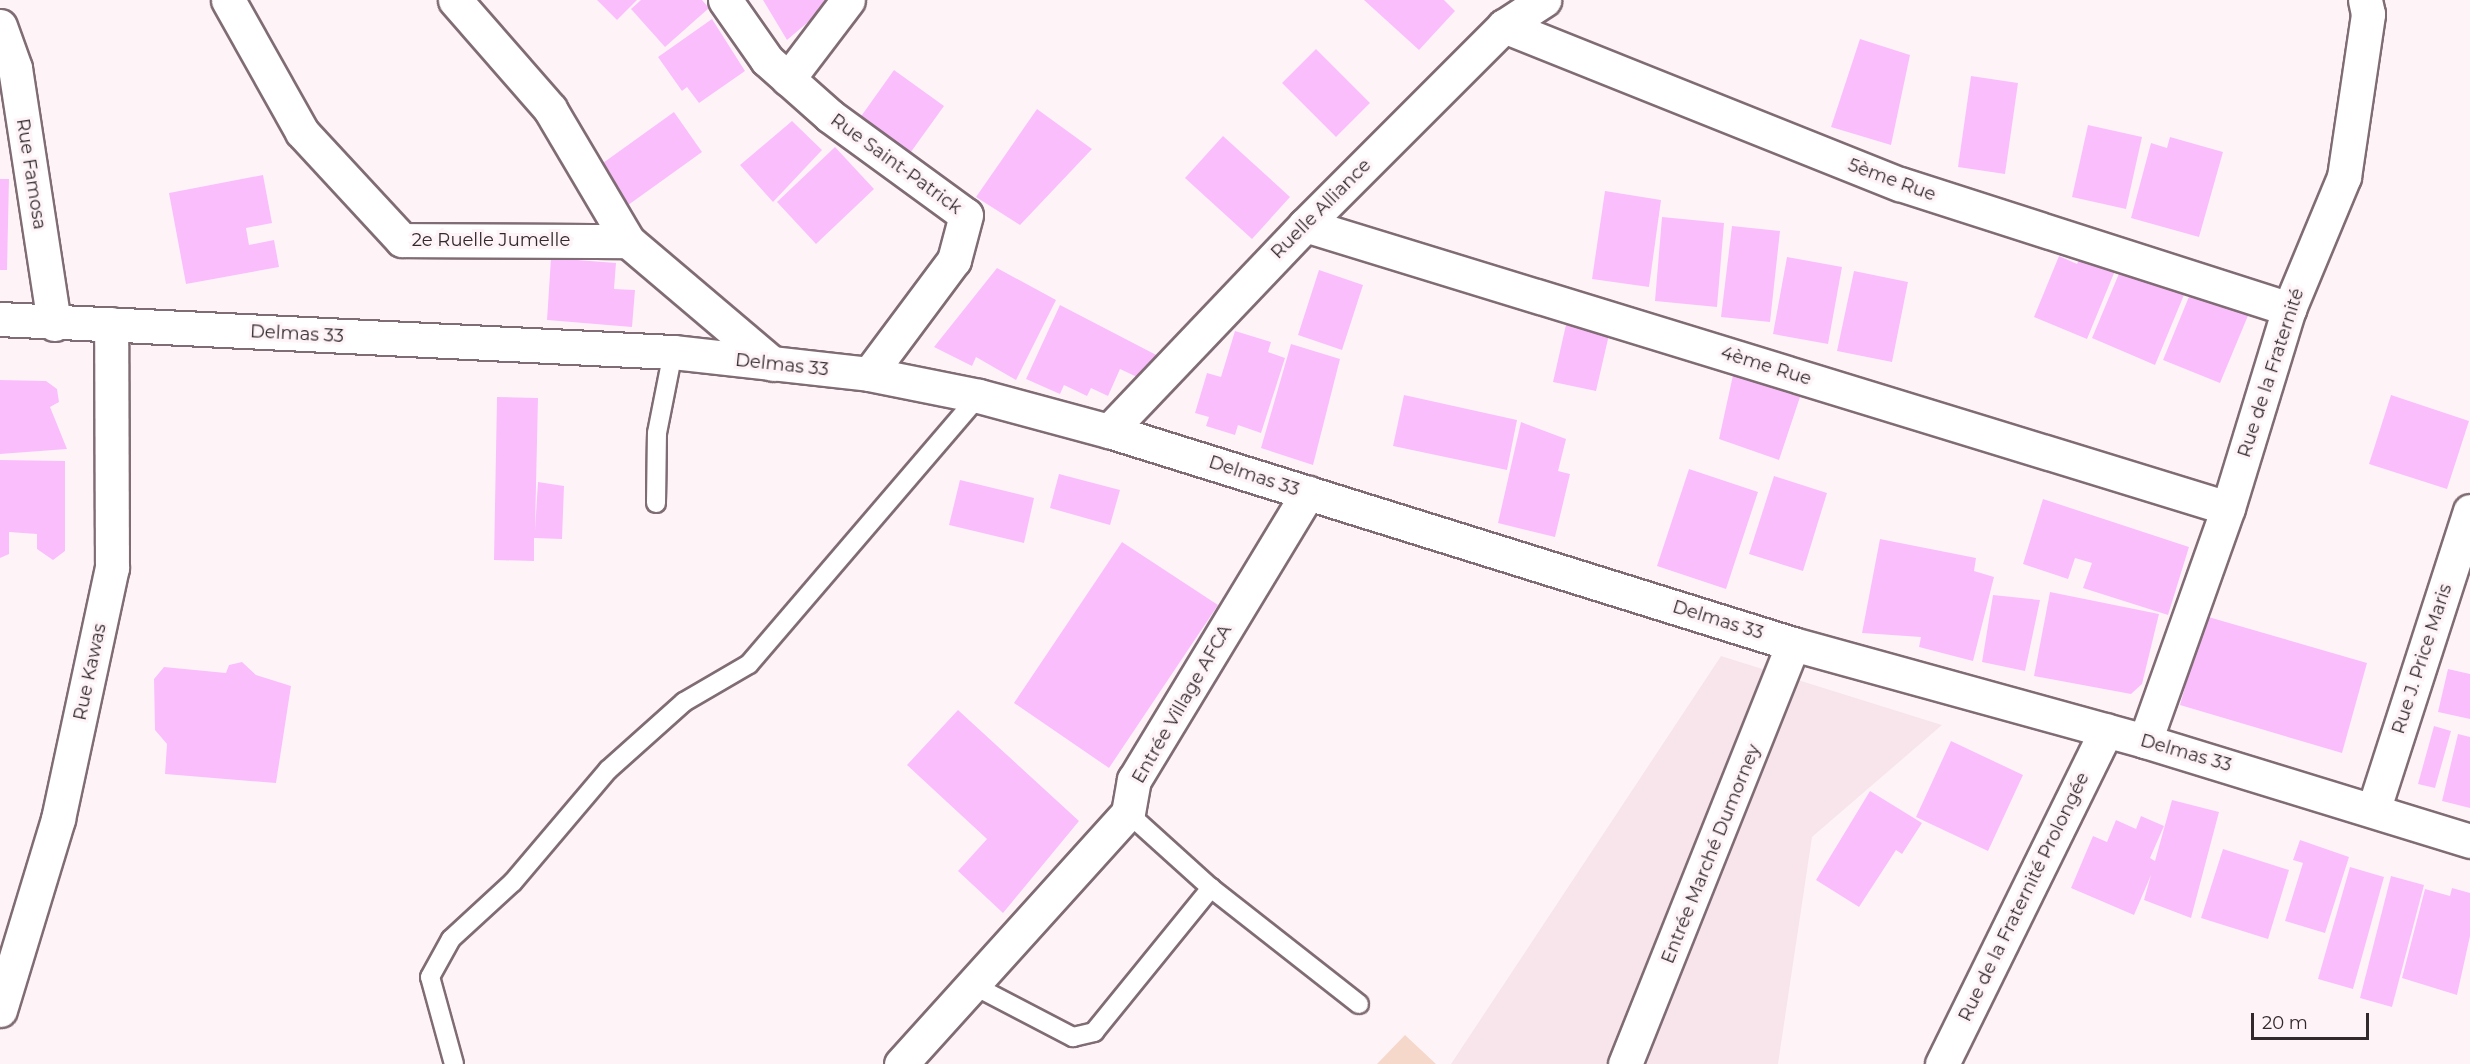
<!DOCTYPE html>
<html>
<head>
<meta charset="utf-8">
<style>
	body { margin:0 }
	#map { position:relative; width:2470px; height:1064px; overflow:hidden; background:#fef4f8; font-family:Montserrat,sans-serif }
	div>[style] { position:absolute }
	.built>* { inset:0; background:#f8e5ec }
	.green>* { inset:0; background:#f5d8ca }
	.building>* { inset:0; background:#fbbefc }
	.roads { filter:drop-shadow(2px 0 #806c74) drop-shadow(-2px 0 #806c74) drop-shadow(0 2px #806c74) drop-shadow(0 -2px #806c74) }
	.lane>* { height:18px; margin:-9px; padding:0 9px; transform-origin:9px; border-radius:9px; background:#fff }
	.street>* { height:33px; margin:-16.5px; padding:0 16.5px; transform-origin:16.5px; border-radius:16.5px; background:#fff }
	.secondary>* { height:33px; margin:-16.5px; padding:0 16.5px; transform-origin:16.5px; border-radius:16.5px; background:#fff }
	span { translate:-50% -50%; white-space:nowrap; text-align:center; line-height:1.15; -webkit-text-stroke:6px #fef4f8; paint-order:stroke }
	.street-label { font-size:18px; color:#32292d }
	.scale { position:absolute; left:2251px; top:1013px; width:118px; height:27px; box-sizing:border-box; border:3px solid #32292d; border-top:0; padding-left:8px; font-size:18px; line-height:21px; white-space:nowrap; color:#32292d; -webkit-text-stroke:4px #fef4f8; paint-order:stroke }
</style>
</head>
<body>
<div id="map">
	<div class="built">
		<i style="clip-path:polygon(1721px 656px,1942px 725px,1812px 837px,1778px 1064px,1451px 1064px)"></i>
	</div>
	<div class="green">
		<i style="clip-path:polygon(1405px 1035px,1436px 1064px,1377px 1064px)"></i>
	</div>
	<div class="building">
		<i style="clip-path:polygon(597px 0,637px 0,617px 20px)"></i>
		<i style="clip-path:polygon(641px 0,702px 0,709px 8px,665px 47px,631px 9px)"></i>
		<i style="clip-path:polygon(763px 0,834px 0,787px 40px)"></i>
		<i style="clip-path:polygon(1364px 0,1444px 0,1455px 11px,1419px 50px)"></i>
		<i style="clip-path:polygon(712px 19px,745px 71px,699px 103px,687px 87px,682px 91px,658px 57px)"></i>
		<i style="clip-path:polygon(1860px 39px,1910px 55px,1891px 145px,1831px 127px)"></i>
		<i style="clip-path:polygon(1316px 49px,1370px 103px,1336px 137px,1282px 83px)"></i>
		<i style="clip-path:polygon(894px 70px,944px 106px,908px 156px,857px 122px)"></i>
		<i style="clip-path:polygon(1971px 76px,2018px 83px,2005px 174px,1958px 167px)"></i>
		<i style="clip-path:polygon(1037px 109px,1092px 149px,1020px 225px,976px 197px)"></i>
		<i style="clip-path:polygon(674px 112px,702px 152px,624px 208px,596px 168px)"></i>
		<i style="clip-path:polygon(792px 121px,822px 150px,773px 202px,740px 165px)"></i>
		<i style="clip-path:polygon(2088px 125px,2142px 137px,2126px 209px,2072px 197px)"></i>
		<i style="clip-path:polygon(1223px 136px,1290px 197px,1252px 239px,1185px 178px)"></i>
		<i style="clip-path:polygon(2170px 137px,2223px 152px,2199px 237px,2131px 218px,2151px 143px,2167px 148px)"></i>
		<i style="clip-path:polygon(835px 147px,874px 189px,816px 244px,777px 202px)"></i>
		<i style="clip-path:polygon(263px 175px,272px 223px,246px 228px,249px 245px,274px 240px,279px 267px,186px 284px,169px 193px)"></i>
		<i style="clip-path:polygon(0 179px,9px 179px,7px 270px,0 270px)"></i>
		<i style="clip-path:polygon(1605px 191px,1661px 200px,1649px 287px,1592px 279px)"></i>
		<i style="clip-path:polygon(1662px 217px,1724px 223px,1717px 307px,1655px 301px)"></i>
		<i style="clip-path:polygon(1732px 226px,1780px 231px,1770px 322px,1721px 317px)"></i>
		<i style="clip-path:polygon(2085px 247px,2119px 261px,2087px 339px,2034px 317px,2059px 256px,2077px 264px)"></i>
		<i style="clip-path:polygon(1787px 257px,1842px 267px,1828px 344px,1773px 334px)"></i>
		<i style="clip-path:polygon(551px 258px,616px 263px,614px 289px,635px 290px,632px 327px,547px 320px)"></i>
		<i style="clip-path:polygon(2123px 264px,2186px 290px,2155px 365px,2092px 338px)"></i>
		<i style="clip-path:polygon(997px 268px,1056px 300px,1016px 380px,976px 357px,972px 366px,934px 347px)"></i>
		<i style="clip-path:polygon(1319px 270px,1363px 285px,1342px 350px,1298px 335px)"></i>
		<i style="clip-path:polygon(1854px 271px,1908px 282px,1892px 362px,1837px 351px)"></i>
		<i style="clip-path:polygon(2195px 282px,2252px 306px,2220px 383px,2163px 360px)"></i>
		<i style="clip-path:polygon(1060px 305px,1164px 359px,1152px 384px,1120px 369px,1108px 396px,1091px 388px,1087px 396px,1064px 385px,1060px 394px,1026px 379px)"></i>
		<i style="clip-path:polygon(1568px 316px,1611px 326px,1596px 391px,1553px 382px)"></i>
		<i style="clip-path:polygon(1235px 331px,1271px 342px,1268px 352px,1285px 358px,1261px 433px,1238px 425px,1235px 435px,1206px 426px,1209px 417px,1195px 413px,1207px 373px,1221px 377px)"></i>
		<i style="clip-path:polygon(1291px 344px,1340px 359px,1313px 465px,1261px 448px)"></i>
		<i style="clip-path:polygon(1733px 375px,1800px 397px,1779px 460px,1719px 439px)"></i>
		<i style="clip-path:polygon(0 380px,46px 381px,57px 389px,59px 402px,50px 407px,67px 449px,0 454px)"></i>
		<i style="clip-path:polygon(1404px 395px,1517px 420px,1507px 470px,1393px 446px)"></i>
		<i style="clip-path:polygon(2391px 395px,2469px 421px,2447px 489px,2369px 464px)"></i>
		<i style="clip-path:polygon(497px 397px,538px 398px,535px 530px,538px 482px,564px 486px,562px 539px,534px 538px,534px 561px,494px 560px)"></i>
		<i style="clip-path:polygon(1521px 422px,1566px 439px,1558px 471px,1570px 474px,1555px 537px,1498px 523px)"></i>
		<i style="clip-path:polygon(0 460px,65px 461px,65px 551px,53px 560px,37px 549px,37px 534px,9px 532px,9px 554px,0 558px)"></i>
		<i style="clip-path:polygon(1689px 469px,1758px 492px,1726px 589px,1657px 566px)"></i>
		<i style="clip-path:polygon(1059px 474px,1120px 490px,1110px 525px,1050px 508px)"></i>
		<i style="clip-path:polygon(1774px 476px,1827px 493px,1803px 571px,1749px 554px)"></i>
		<i style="clip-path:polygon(960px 480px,1034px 498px,1024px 543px,949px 525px)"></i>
		<i style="clip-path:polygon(2043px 499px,2189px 547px,2168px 615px,2083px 588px,2092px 563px,2075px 558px,2068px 579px,2023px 564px)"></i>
		<i style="clip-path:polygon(1880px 539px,1976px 558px,1974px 571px,1994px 577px,1973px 661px,1919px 647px,1921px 637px,1862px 633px)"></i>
		<i style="clip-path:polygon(1122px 542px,1218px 605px,1109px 768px,1014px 703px)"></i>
		<i style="clip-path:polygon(2050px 592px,2159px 614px,2142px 684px,2131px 694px,2034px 676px)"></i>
		<i style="clip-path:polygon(1993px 595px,2040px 600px,2025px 671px,1982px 662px)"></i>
		<i style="clip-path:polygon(2205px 616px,2367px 663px,2342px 753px,2180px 705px)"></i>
		<i style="clip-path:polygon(242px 662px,256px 675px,291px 686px,276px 783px,165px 774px,167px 744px,155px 730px,154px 679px,164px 667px,226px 673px,229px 665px)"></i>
		<i style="clip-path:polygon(2448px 669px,2470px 674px,2470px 719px,2438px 712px)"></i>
		<i style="clip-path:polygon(958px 710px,1079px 821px,1003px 913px,958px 871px,987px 839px,907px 765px)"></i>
		<i style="clip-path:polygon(2434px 726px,2451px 731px,2435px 788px,2418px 784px)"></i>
		<i style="clip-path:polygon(2458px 734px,2470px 737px,2470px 808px,2442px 801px)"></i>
		<i style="clip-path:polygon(1951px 741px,2023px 775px,1988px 851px,1916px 817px)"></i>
		<i style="clip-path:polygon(1870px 791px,1922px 823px,1902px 854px,1896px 850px,1859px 907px,1816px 880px)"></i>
		<i style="clip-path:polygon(2172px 800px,2219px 812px,2191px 918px,2144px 900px,2151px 875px,2134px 915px,2071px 888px,2093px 836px,2107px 842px,2116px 820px,2136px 829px,2141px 816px,2164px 826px,2150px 858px,2155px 861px)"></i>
		<i style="clip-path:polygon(2300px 840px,2349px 857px,2325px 933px,2285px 921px,2303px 863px,2293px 860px)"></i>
		<i style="clip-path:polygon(2223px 849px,2289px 870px,2268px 939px,2201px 918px)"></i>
		<i style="clip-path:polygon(2350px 867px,2384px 877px,2353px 989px,2318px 979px)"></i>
		<i style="clip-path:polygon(2391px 876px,2424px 885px,2392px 1007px,2360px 998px)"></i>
		<i style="clip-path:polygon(2452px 888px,2470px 893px,2470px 936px,2457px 995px,2402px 978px,2425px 889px,2450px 896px)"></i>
	</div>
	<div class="roads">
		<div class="lane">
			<i style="left:656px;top:503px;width:70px;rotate:-89.2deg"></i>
			<i style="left:657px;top:433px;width:83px;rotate:-78.8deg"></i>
			<i style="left:1128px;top:813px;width:112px;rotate:42.1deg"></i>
			<i style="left:1211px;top:888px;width:188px;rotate:38.1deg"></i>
			<i style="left:973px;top:985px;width:113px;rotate:27.5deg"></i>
			<i style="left:1073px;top:1037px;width:22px;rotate:-13deg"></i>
			<i style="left:1094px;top:1032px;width:186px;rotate:-50.9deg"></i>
			<i style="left:454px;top:1064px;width:90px;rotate:-105.4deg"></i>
			<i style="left:430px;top:977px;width:43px;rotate:-61.1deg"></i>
			<i style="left:451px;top:939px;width:84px;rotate:-42.6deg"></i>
			<i style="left:513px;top:882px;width:147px;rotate:-49.7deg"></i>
			<i style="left:608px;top:770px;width:102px;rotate:-41.8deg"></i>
			<i style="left:684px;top:702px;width:75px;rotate:-30.3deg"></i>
			<i style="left:749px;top:664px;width:353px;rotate:-49.4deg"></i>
		</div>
		<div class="street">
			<i style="left:228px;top:0;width:151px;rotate:60.7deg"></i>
			<i style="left:302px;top:132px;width:147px;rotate:47.2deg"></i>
			<i style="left:402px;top:240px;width:226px;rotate:0.3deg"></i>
			<i style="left:455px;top:0;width:145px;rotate:48.9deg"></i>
			<i style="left:550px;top:109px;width:153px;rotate:59.4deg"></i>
			<i style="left:628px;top:241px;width:190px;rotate:40.3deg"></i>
			<i style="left:725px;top:0;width:73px;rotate:55deg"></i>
			<i style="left:767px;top:60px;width:84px;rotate:41.6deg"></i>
			<i style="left:830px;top:116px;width:168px;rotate:36.1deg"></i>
			<i style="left:966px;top:215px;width:47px;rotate:104.9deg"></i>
			<i style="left:954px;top:260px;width:142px;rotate:126.7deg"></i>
			<i style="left:0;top:26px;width:45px;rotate:70.3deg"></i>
			<i style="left:15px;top:68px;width:259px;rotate:81.3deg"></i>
			<i style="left:1504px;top:26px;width:426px;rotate:21.8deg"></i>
			<i style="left:1900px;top:184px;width:409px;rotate:17.8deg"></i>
			<i style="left:788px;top:79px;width:99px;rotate:-52.8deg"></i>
			<i style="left:1305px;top:225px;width:965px;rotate:17.05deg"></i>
			<i style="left:1109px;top:431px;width:284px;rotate:-46.4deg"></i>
			<i style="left:1305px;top:225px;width:281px;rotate:-45deg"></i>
			<i style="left:1504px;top:26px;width:48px;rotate:-33deg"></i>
			<i style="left:2145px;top:741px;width:247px;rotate:-70.4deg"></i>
			<i style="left:2228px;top:508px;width:208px;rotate:-73deg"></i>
			<i style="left:2289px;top:309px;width:143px;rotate:-67.4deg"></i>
			<i style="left:2344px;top:177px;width:165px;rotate:-81.6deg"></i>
			<i style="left:2368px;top:14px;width:14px;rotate:-102deg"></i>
			<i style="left:2374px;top:808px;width:312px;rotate:-72.1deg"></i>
			<i style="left:0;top:1010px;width:200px;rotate:-73.1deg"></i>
			<i style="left:58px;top:819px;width:257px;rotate:-77.9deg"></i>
			<i style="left:112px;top:568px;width:244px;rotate:-90.2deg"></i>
			<i style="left:901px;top:1064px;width:338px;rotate:-47.9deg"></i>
			<i style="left:1128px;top:813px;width:34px;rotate:-80deg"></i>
			<i style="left:1134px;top:780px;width:336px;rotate:-58.8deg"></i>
			<i style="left:1625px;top:1064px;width:452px;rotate:-68.2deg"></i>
			<i style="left:1942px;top:1064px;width:372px;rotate:-63.8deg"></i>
		</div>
		<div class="secondary">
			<i style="left:0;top:319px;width:674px;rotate:2.81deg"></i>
			<i style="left:673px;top:352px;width:197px;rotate:6.4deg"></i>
			<i style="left:869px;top:374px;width:112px;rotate:11.3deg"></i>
			<i style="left:979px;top:396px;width:135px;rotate:15.1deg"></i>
			<i style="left:1109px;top:431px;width:716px;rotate:17.3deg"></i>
			<i style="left:1793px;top:644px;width:365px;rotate:15.4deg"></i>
			<i style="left:2145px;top:741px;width:340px;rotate:17.1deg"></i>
		</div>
	</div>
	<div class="street-label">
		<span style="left:896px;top:164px;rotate:36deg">Rue Saint-Patrick</span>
		<span style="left:31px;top:174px;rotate:81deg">Rue Famosa</span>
		<span style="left:1892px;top:180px;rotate:20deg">5ème Rue</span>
		<span style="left:1321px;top:209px;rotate:-45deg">Ruelle Alliance</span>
		<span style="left:491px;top:240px">2e Ruelle Jumelle</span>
		<span style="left:297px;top:334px;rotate:3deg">Delmas 33</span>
		<span style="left:782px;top:365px;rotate:6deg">Delmas 33</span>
		<span style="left:1766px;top:366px;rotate:17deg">4ème Rue</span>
		<span style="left:2271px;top:373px;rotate:-72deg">Rue de la Fraternité</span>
		<span style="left:1254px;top:476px;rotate:18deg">Delmas 33</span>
		<span style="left:1718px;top:620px;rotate:17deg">Delmas 33</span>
		<span style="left:2422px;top:659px;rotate:-72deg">Rue J. Price Maris</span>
		<span style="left:90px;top:672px;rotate:-78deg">Rue Kawas</span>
		<span style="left:1182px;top:704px;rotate:-60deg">Entrée Village AFCA</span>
		<span style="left:2186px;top:753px;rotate:16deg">Delmas 33</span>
		<span style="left:1711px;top:854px;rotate:-68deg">Entrée Marché Dumorney</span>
		<span style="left:2024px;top:897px;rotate:-64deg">Rue de la Fraternité Prolongée</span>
	</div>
	<div class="scale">20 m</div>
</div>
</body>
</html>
